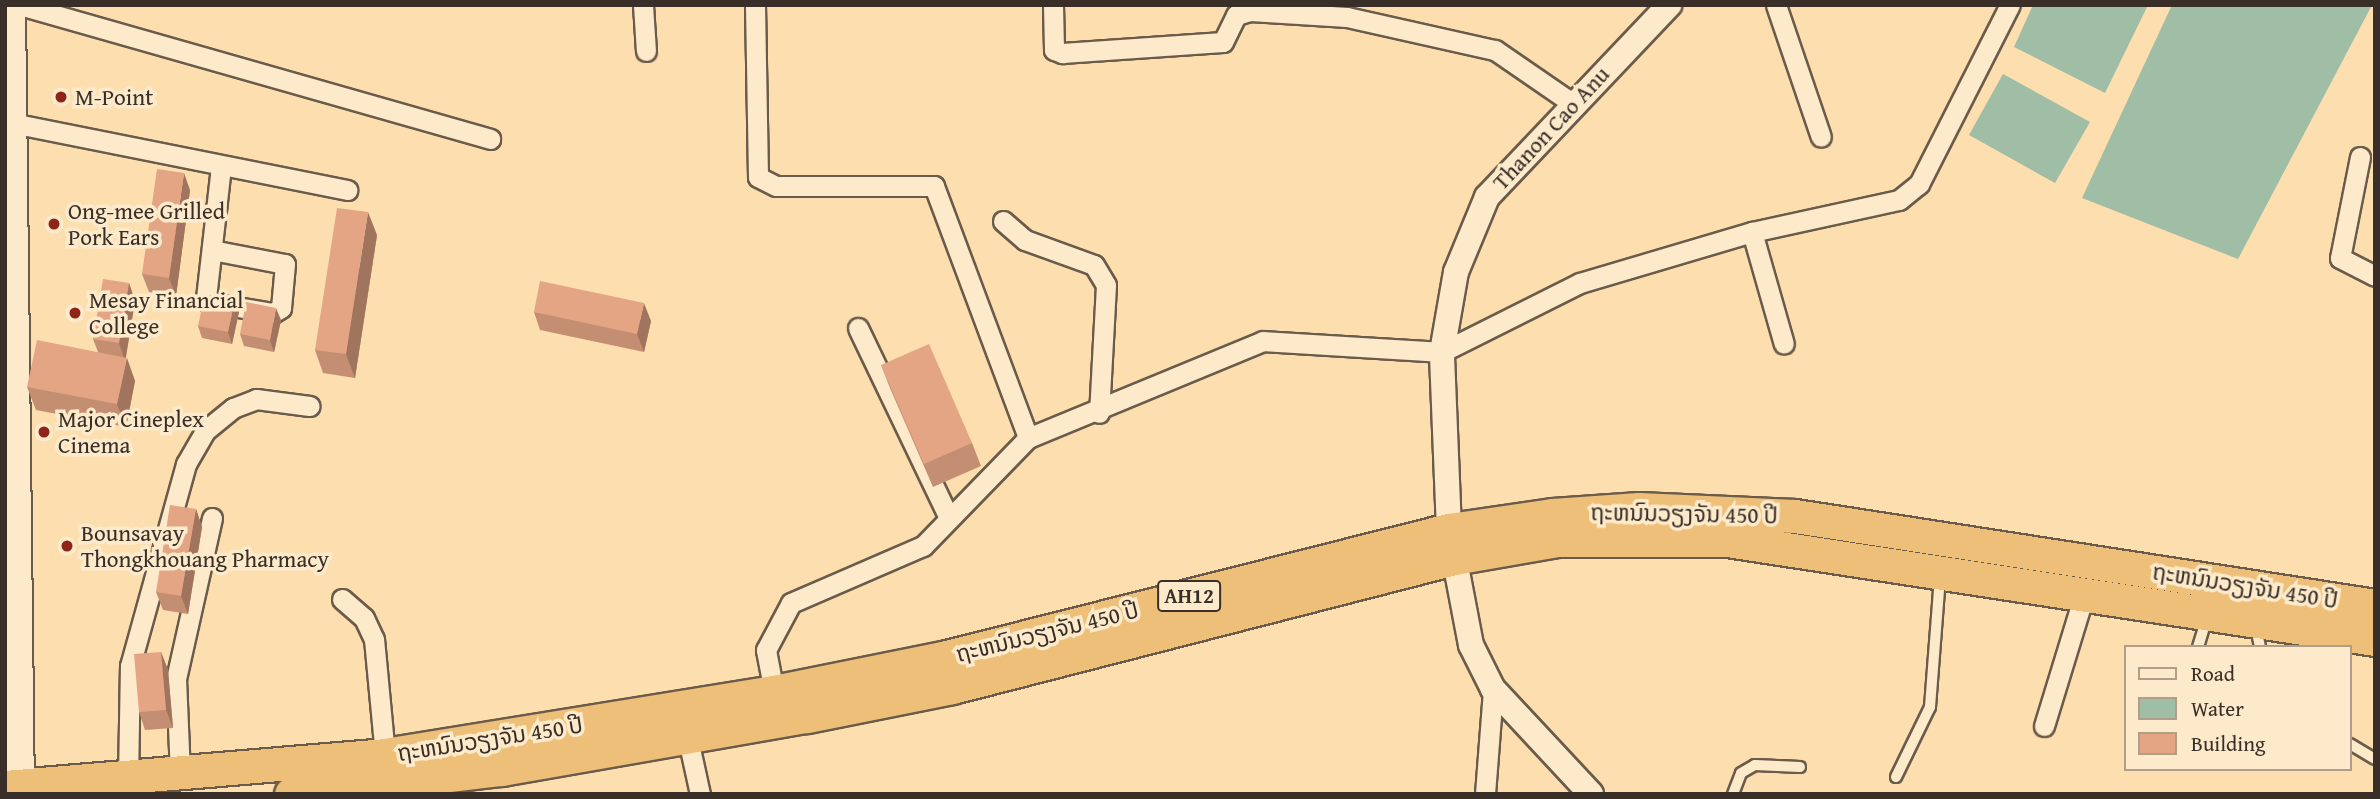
<!DOCTYPE html>
<html>
<head>
<meta charset="utf-8">
<style>
	body { margin:0 }
	#map { position:relative; width:2380px; height:799px; overflow:hidden; background:#fcdeaf; font-family:"Gentium Book Plus","Noto Sans Lao",serif }
	div>[style] { position:absolute }
	.water>* { inset:0; background:#a0bda5 }
	.roads { filter:drop-shadow(2px 0 #6a5b4a) drop-shadow(-2px 0 #6a5b4a) drop-shadow(0 2px #6a5b4a) drop-shadow(0 -2px #6a5b4a) }
	.service>* { height:10px; margin:-5px; padding:0 5px; transform-origin:5px; border-radius:5px; background:#fdeacb }
	.minor>* { height:19px; margin:-9.5px; padding:0 9.5px; transform-origin:9.5px; border-radius:9.5px; background:#fdeacb }
	.tertiary>* { height:24px; margin:-12px; padding:0 12px; transform-origin:12px; border-radius:12px; background:#fdeacb }
	.secondary>* { height:28px; margin:-14px; padding:0 14px; transform-origin:14px; border-radius:14px; background:#fdeacb }
	.trunk>* { height:33px; margin:-16.5px; padding:0 16.5px; transform-origin:16.5px; border-radius:16.5px; background:#eebf78 }
	.wall>* { inset:0; background:#c48e72 }
	.shaded-wall>* { inset:0; background:#a0745d }
	.building>* { inset:0; background:#e4a585 }
	.dots>* { width:19px; height:19px; translate:-50% -50%; box-sizing:border-box; border:4px solid #fdeacb; border-radius:50% }
	span { translate:-50% -50%; white-space:nowrap; text-align:center; line-height:1.15; -webkit-text-stroke:7px #fdeacb; paint-order:stroke }
	.shield-label span { padding:2px 5px; background:#fdeacb; border:2px solid; border-radius:5px; -webkit-text-stroke-width:0 }
	.shield-label { font-size:21px; color:#3a2f28; font-weight:700 }
	.poi-label { font-size:23px; color:#3a2f28 }
	.left { translate:0 -50%; text-align:left }
	.street-label { font-size:23px; color:#3a2f28 }
	.frame { position:absolute; inset:0; border:7px solid #3a2f28; pointer-events:none }
	.legend { position:absolute; left:2124px; top:645px; width:228px; height:126px; box-sizing:border-box; background:#fdeacb; border:2px solid #af9f8a; margin:0; padding:9px 12px; list-style:none; font-size:21px; color:#3a2f28 }
	.legend li { display:flex; align-items:center; gap:14px; height:35px }
	.legend b { width:35px; border:2px solid #af9f8a }
</style>
</head>
<body>
<div id="map">
	<div class="water">
		<i style="clip-path:polygon(2033px 5px,2148px 5px,2105px 93px,2014px 47px)"></i>
		<i style="clip-path:polygon(2172px 5px,2372px 5px,2238px 259px,2082px 198px)"></i>
		<i style="clip-path:polygon(2003px 74px,2090px 122px,2055px 183px,1969px 135px)"></i>
	</div>
	<div class="roads">
		<div class="service">
			<i style="left:2256px;top:628px;width:19px;rotate:78deg"></i>
			<i style="left:2198px;top:647px;width:31px;rotate:-73deg"></i>
			<i style="left:2350px;top:744px;width:29px;rotate:31deg"></i>
			<i style="left:1896px;top:777px;width:78px;rotate:-64.1deg"></i>
			<i style="left:1930px;top:707px;width:130px;rotate:-85.6deg"></i>
			<i style="left:1733px;top:794px;width:22px;rotate:-69deg"></i>
			<i style="left:1741px;top:773px;width:16px;rotate:-30deg"></i>
			<i style="left:1755px;top:765px;width:45px;rotate:2.5deg"></i>
		</div>
		<div class="minor">
			<i style="left:20px;top:5px;width:489px;rotate:15.9deg"></i>
			<i style="left:643px;top:5px;width:46px;rotate:86.3deg"></i>
			<i style="left:755px;top:5px;width:172px;rotate:89deg"></i>
			<i style="left:758px;top:177px;width:20px;rotate:27deg"></i>
			<i style="left:776px;top:186px;width:158px"></i>
			<i style="left:934px;top:186px;width:269px;rotate:69.5deg"></i>
			<i style="left:1053px;top:5px;width:45px;rotate:88.7deg"></i>
			<i style="left:1054px;top:50px;width:9px;rotate:21deg"></i>
			<i style="left:1062px;top:53px;width:161px;rotate:-3.9deg"></i>
			<i style="left:1223px;top:42px;width:30px;rotate:-64deg"></i>
			<i style="left:1236px;top:15px;width:15px;rotate:-16deg"></i>
			<i style="left:1250px;top:11px;width:97px;rotate:3.5deg"></i>
			<i style="left:1347px;top:17px;width:152px;rotate:12.6deg"></i>
			<i style="left:1495px;top:50px;width:93px;rotate:34.5deg"></i>
			<i style="left:1776px;top:5px;width:139px;rotate:71.2deg"></i>
			<i style="left:12px;top:123px;width:342px;rotate:11.3deg"></i>
			<i style="left:2360px;top:157px;width:103px;rotate:101.2deg"></i>
			<i style="left:2340px;top:258px;width:39px;rotate:27deg"></i>
			<i style="left:1003px;top:221px;width:29px;rotate:41deg"></i>
			<i style="left:1025px;top:240px;width:73px;rotate:19.9deg"></i>
			<i style="left:1094px;top:265px;width:23px;rotate:59deg"></i>
			<i style="left:1106px;top:285px;width:128px;rotate:93.1deg"></i>
			<i style="left:1752px;top:232px;width:116px;rotate:74.1deg"></i>
			<i style="left:212px;top:250px;width:74px;rotate:10.9deg"></i>
			<i style="left:285px;top:264px;width:44px;rotate:95.2deg"></i>
			<i style="left:281px;top:308px;width:9px;rotate:148deg"></i>
			<i style="left:273px;top:313px;width:66px;rotate:-170.4deg"></i>
			<i style="left:208px;top:302px;width:4px;rotate:-117deg"></i>
			<i style="left:206px;top:298px;width:133px;rotate:-83.5deg"></i>
			<i style="left:858px;top:328px;width:208px;rotate:64.4deg"></i>
			<i style="left:342px;top:599px;width:29px;rotate:41deg"></i>
			<i style="left:364px;top:618px;width:23px;rotate:65deg"></i>
			<i style="left:374px;top:639px;width:117px;rotate:84.6deg"></i>
			<i style="left:774px;top:692px;width:43px;rotate:-100.8deg"></i>
			<i style="left:766px;top:650px;width:53px;rotate:-62deg"></i>
			<i style="left:791px;top:603px;width:144px;rotate:-23.4deg"></i>
			<i style="left:923px;top:546px;width:151px;rotate:-45.8deg"></i>
			<i style="left:1028px;top:438px;width:254px;rotate:-22.4deg"></i>
			<i style="left:1263px;top:341px;width:179px;rotate:3.5deg"></i>
			<i style="left:1442px;top:352px;width:154px;rotate:-26.6deg"></i>
			<i style="left:1580px;top:283px;width:179px;rotate:-16.5deg"></i>
			<i style="left:1752px;top:232px;width:150px;rotate:-12.3deg"></i>
			<i style="left:1899px;top:200px;width:26px;rotate:-39deg"></i>
			<i style="left:1919px;top:184px;width:201px;rotate:-63.1deg"></i>
			<i style="left:2044px;top:726px;width:137px;rotate:-73deg"></i>
			<i style="left:686px;top:730px;width:66px;rotate:77.7deg"></i>
			<i style="left:180px;top:774px;width:95px;rotate:-92.4deg"></i>
			<i style="left:176px;top:679px;width:165px;rotate:-77.4deg"></i>
			<i style="left:128px;top:779px;width:113px;rotate:-89deg"></i>
			<i style="left:130px;top:666px;width:210px;rotate:-74.5deg"></i>
			<i style="left:186px;top:464px;width:39px;rotate:-60deg"></i>
			<i style="left:206px;top:430px;width:35px;rotate:-39deg"></i>
			<i style="left:233px;top:408px;width:25px;rotate:-21deg"></i>
			<i style="left:256px;top:399px;width:54px;rotate:7.4deg"></i>
			<i style="left:1485px;top:794px;width:105px;rotate:-85.6deg"></i>
		</div>
		<div class="tertiary">
			<i style="left:1591px;top:794px;width:144px;rotate:-133deg"></i>
			<i style="left:1493px;top:689px;width:49px;rotate:-116.6deg"></i>
			<i style="left:1471px;top:645px;width:117px;rotate:-100.8deg"></i>
			<i style="left:1449px;top:530px;width:178px;rotate:-92.3deg"></i>
			<i style="left:1442px;top:352px;width:81px;rotate:-80.1deg"></i>
			<i style="left:1456px;top:272px;width:81px;rotate:-67.5deg"></i>
			<i style="left:1487px;top:197px;width:265px;rotate:-46.5deg"></i>
		</div>
		<div class="secondary">
			<i style="left:11px;top:5px;width:789px;rotate:89.35deg"></i>
		</div>
		<div class="trunk">
			<i style="left:5px;top:787px;width:381px;rotate:-4.8deg"></i>
			<i style="left:385px;top:755px;width:394px;rotate:-9.2deg"></i>
			<i style="left:774px;top:692px;width:177px;rotate:-11.4deg"></i>
			<i style="left:947px;top:657px;width:518px;rotate:-14.2deg"></i>
			<i style="left:1449px;top:530px;width:104px;rotate:-8.3deg"></i>
			<i style="left:1552px;top:515px;width:87px;rotate:-3.9deg"></i>
			<i style="left:1639px;top:509px;width:156px;rotate:2.6deg"></i>
			<i style="left:1795px;top:516px;width:587px;rotate:8.82deg"></i>
			<i style="left:291px;top:794px;width:212px;rotate:-6.8deg"></i>
			<i style="left:502px;top:769px;width:310px;rotate:-9.9deg"></i>
			<i style="left:807px;top:716px;width:148px;rotate:-11.3deg"></i>
			<i style="left:952px;top:687px;width:518px;rotate:-14.41deg"></i>
			<i style="left:1454px;top:558px;width:105px;rotate:-9.9deg"></i>
			<i style="left:1557px;top:540px;width:170px"></i>
			<i style="left:1727px;top:540px;width:656px;rotate:8.69deg"></i>
		</div>
	</div>
	<div class="wall">
		<i style="clip-path:polygon(190px 190px,176px 296px,149px 292px,142px 274px)"></i>
		<i style="clip-path:polygon(377px 235px,355px 378px,323px 373px,315px 350px)"></i>
		<i style="clip-path:polygon(129px 283px,135px 301px,126px 358px,135px 381px,126px 427px,36px 410px,27px 387px,98px 352px,93px 339px)"></i>
		<i style="clip-path:polygon(235px 300px,239px 312px,232px 344px,202px 338px,198px 326px)"></i>
		<i style="clip-path:polygon(534px 312px,651px 321px,644px 352px,540px 330px)"></i>
		<i style="clip-path:polygon(281px 320px,274px 352px,244px 346px,240px 334px)"></i>
		<i style="clip-path:polygon(881px 365px,972px 443px,981px 466px,933px 487px,890px 388px)"></i>
		<i style="clip-path:polygon(196px 509px,202px 527px,188px 614px,163px 610px,156px 592px)"></i>
		<i style="clip-path:polygon(161px 652px,168px 670px,173px 728px,145px 730px,139px 712px)"></i>
	</div>
	<div class="shaded-wall">
		<i style="clip-path:polygon(184px 173px,190px 190px,176px 296px,169px 278px)"></i>
		<i style="clip-path:polygon(368px 212px,377px 235px,355px 378px,346px 354px)"></i>
		<i style="clip-path:polygon(129px 283px,135px 301px,125px 361px,119px 343px)"></i>
		<i style="clip-path:polygon(235px 300px,239px 312px,232px 344px,228px 332px)"></i>
		<i style="clip-path:polygon(644px 303px,651px 321px,644px 352px,637px 334px)"></i>
		<i style="clip-path:polygon(276px 308px,281px 320px,274px 352px,270px 340px)"></i>
		<i style="clip-path:polygon(127px 358px,135px 381px,126px 427px,117px 404px)"></i>
		<i style="clip-path:polygon(196px 509px,202px 527px,188px 614px,181px 596px)"></i>
		<i style="clip-path:polygon(161px 652px,168px 670px,173px 728px,166px 710px)"></i>
	</div>
	<div class="building">
		<i style="clip-path:polygon(157px 169px,184px 173px,169px 278px,142px 274px)"></i>
		<i style="clip-path:polygon(337px 208px,368px 212px,346px 354px,315px 350px)"></i>
		<i style="clip-path:polygon(103px 279px,129px 283px,119px 343px,93px 339px)"></i>
		<i style="clip-path:polygon(540px 281px,644px 303px,637px 334px,534px 312px)"></i>
		<i style="clip-path:polygon(205px 294px,235px 300px,228px 332px,198px 326px)"></i>
		<i style="clip-path:polygon(246px 302px,276px 308px,270px 340px,240px 334px)"></i>
		<i style="clip-path:polygon(37px 340px,127px 358px,117px 404px,27px 387px)"></i>
		<i style="clip-path:polygon(929px 344px,972px 443px,924px 464px,881px 365px)"></i>
		<i style="clip-path:polygon(170px 505px,196px 509px,181px 596px,156px 592px)"></i>
		<i style="clip-path:polygon(161px 652px,166px 710px,139px 712px,134px 654px)"></i>
	</div>
	<div class="dots">
		<i style="left:61px;top:97px;background:#8f2418"></i>
		<i style="left:54px;top:224px;background:#8f2418"></i>
		<i style="left:75px;top:313px;background:#8f2418"></i>
		<i style="left:44px;top:432px;background:#8f2418"></i>
		<i style="left:67px;top:546px;background:#8f2418"></i>
	</div>
	<div class="shield-label">
		<span style="left:1189px;top:596px">AH12</span>
	</div>
	<div class="poi-label">
		<span class="left" style="left:75px;top:97px">M-Point</span>
		<span class="left" style="left:68px;top:224px">Ong-mee Grilled<br>Pork Ears</span>
		<span class="left" style="left:89px;top:313px">Mesay Financial<br>College</span>
		<span class="left" style="left:58px;top:432px">Major Cineplex<br>Cinema</span>
		<span class="left" style="left:81px;top:546px">Bounsavay<br>Thongkhouang Pharmacy</span>
	</div>
	<div class="street-label">
		<span style="left:1551px;top:128px;rotate:-47deg">Thanon Cao Anu</span>
		<span style="left:1684px;top:514px;rotate:1deg">ຖະຫນົນວຽງຈັນ 450 ປີ</span>
		<span style="left:2245px;top:586px;rotate:9deg">ຖະຫນົນວຽງຈັນ 450 ປີ</span>
		<span style="left:1047px;top:632px;rotate:-14deg">ຖະຫນົນວຽງຈັນ 450 ປີ</span>
		<span style="left:490px;top:739px;rotate:-9deg">ຖະຫນົນວຽງຈັນ 450 ປີ</span>
	</div>
	<div class="frame"></div>
	<ul class="legend">
	<li><b style="height:9px;background:#fdeacb"></b>Road</li>
	<li><b style="height:19px;background:#a0bda5"></b>Water</li>
	<li><b style="height:19px;background:#e4a585"></b>Building</li>
	</ul>
</div>
</body>
</html>
